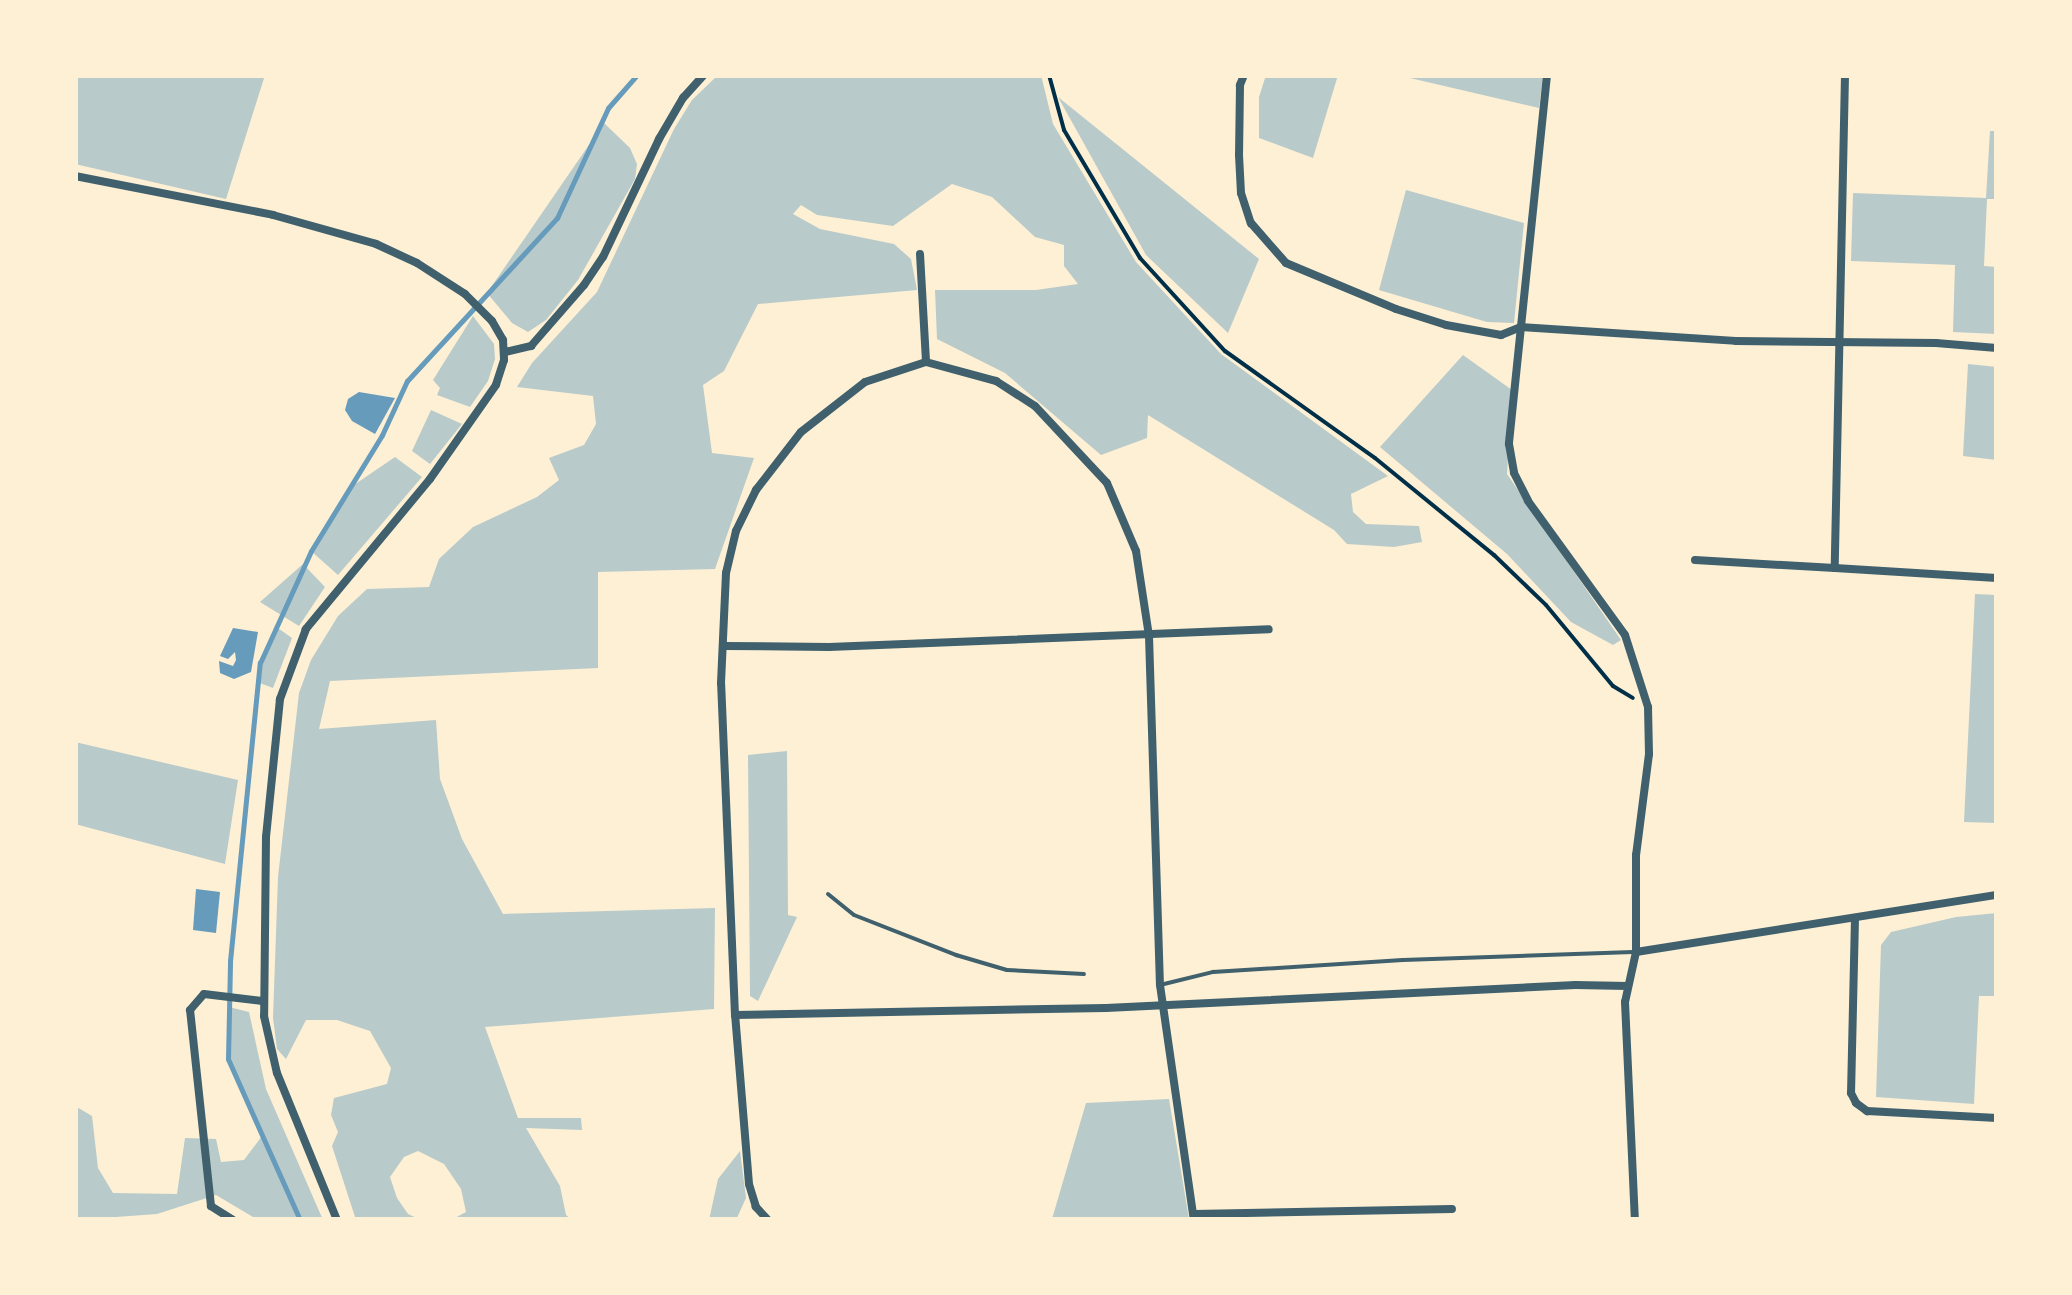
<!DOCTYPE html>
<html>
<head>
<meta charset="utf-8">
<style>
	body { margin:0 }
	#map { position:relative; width:2072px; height:1295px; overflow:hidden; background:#fdf0d5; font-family:Quicksand,sans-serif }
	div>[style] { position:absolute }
	.green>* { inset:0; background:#b9caca }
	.water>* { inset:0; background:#669bbc }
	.stream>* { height:5px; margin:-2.5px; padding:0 2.5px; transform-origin:2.5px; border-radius:2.5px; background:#669bbc }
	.path>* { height:4px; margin:-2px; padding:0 2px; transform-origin:2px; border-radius:2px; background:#003049 }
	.service>* { height:4px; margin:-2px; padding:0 2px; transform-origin:2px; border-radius:2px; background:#3f606c }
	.minor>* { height:8px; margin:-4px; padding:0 4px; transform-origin:4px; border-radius:4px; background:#3f606c }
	span { translate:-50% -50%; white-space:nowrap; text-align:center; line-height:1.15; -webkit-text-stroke:10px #fdf0d5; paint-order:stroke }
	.frame { position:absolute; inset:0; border:78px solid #fdf0d5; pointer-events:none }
</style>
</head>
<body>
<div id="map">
	<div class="green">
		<i style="clip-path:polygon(75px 75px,265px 75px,226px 199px,75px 164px)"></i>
		<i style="clip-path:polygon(718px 75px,1041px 75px,1053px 124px,1136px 262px,1221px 354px,1388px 476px,1351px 494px,1353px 512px,1366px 524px,1419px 526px,1422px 542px,1394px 547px,1347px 544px,1334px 530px,1148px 415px,1147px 438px,1101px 455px,1005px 373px,937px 339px,935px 290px,1036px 290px,1078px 284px,1064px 266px,1064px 245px,1035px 237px,992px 197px,952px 184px,893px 226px,817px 215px,801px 205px,793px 214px,820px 229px,894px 244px,911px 259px,917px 290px,758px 304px,724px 371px,703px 385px,712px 453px,754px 458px,715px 569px,598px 572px,598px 668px,330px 681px,319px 729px,436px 720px,440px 779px,462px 839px,503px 914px,715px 908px,714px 1009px,485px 1027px,518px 1118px,581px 1118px,582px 1130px,526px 1128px,560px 1186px,566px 1215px,572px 1220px,451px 1220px,466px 1212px,461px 1189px,444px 1164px,418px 1151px,404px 1157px,390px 1177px,397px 1198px,408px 1214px,421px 1220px,356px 1220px,332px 1146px,338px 1132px,331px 1115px,334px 1098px,387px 1084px,391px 1068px,370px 1031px,337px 1020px,306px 1020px,286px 1059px,277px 1049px,273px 1018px,278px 877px,299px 693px,311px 660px,338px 616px,367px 589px,429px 587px,439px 559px,473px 527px,537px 497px,559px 480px,549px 458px,584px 445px,596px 424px,593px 396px,517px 387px,532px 363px,597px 292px,674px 129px,692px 100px)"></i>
		<i style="clip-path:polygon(1266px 75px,1338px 75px,1313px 158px,1259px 138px,1259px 97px)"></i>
		<i style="clip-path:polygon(1397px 75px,1543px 75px,1539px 108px)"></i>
		<i style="clip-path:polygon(1058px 97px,1259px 259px,1228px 333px,1146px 255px)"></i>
		<i style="clip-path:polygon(604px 123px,630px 148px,637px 164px,635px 179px,578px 280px,546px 320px,528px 332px,512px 323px,487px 293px)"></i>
		<i style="clip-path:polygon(1990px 131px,1997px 131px,1997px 199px,1987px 199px,1984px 266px,1997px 267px,1997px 334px,1953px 332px,1955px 265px,1851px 261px,1853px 193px,1986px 198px)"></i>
		<i style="clip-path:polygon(1406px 190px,1524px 223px,1514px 323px,1487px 322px,1379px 290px)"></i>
		<i style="clip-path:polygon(473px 316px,494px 344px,495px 359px,488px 381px,470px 407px,437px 395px,440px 388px,433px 380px)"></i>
		<i style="clip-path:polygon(1463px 355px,1512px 390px,1507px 474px,1621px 640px,1613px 645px,1571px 622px,1507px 554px,1380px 447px)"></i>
		<i style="clip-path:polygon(1968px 364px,1997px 367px,1997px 460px,1963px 456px)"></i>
		<i style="clip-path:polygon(431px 410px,462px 424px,430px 464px,412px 451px)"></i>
		<i style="clip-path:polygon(395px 457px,422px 477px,338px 575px,311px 551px,351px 487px)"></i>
		<i style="clip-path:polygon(303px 564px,325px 587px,299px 626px,260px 602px)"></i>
		<i style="clip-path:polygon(1975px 594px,1997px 595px,1997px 823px,1964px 822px)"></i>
		<i style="clip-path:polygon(275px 626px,292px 638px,273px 688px,257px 682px)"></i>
		<i style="clip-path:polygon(75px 742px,238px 780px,225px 864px,75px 824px)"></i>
		<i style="clip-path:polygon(787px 751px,788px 915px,797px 917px,758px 1001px,750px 996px,748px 755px)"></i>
		<i style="clip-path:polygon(1997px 913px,1997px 996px,1979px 996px,1974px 1104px,1876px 1097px,1881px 945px,1891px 932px,1956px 917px)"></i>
		<i style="clip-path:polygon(229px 1007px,249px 1012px,266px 1089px,323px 1220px,258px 1220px,216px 1195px,157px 1214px,75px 1220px,75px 1106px,92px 1116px,98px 1168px,113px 1193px,177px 1194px,185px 1138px,216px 1139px,221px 1162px,244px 1160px,262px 1136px,228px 1059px)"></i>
		<i style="clip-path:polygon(1169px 1099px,1189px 1219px,1052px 1219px,1086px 1103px)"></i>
		<i style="clip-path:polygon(740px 1151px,746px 1198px,736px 1220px,709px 1220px,718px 1179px)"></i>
	</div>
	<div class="water">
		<i style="clip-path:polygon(359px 392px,395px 398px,375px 434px,352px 421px,345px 410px,348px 399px)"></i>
		<i style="clip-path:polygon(233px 628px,258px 632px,251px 672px,234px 679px,220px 673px,219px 661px,233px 666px,236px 660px,235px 652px,228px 659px,220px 656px)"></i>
		<i style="clip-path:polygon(196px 889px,220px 892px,216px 933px,193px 930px)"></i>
	</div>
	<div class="stream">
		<i style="left:300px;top:1220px;width:176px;rotate:-114.1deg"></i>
		<i style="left:228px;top:1059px;width:98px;rotate:-88.8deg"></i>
		<i style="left:230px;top:961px;width:300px;rotate:-84.3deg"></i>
		<i style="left:260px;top:663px;width:123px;rotate:-65.5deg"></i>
		<i style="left:311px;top:551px;width:136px;rotate:-58.5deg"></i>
		<i style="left:382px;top:435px;width:60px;rotate:-65.2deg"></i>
		<i style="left:407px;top:381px;width:222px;rotate:-47.4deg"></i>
		<i style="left:557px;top:218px;width:121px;rotate:-65.1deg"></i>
		<i style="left:608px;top:108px;width:44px;rotate:-48.7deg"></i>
	</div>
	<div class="path">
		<i style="left:1049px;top:75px;width:57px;rotate:74.7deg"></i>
		<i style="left:1064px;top:130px;width:149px;rotate:59.3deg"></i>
		<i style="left:1140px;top:258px;width:126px;rotate:47.6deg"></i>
		<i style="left:1225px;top:351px;width:184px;rotate:35.5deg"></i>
		<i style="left:1375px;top:458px;width:154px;rotate:39.2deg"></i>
		<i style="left:1494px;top:555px;width:72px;rotate:43.9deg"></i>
		<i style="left:1546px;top:605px;width:105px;rotate:50.4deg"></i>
		<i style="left:1613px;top:686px;width:23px;rotate:31deg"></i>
	</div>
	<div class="service">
		<i style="left:828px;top:894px;width:33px;rotate:39deg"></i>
		<i style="left:854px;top:915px;width:110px;rotate:21.4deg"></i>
		<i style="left:956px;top:955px;width:53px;rotate:16.4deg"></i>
		<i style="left:1007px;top:970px;width:77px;rotate:3deg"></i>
		<i style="left:1160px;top:985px;width:55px;rotate:-13.8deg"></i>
		<i style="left:1213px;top:972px;width:190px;rotate:-3.6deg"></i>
		<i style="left:1403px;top:960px;width:230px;rotate:-2deg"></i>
	</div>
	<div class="minor">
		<i style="left:1244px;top:75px;width:11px;rotate:112deg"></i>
		<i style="left:1240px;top:85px;width:70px;rotate:90.8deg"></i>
		<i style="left:1239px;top:155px;width:38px;rotate:87deg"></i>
		<i style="left:1241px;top:193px;width:32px;rotate:72deg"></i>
		<i style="left:1251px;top:223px;width:53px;rotate:48.8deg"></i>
		<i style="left:1286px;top:263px;width:119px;rotate:22.7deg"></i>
		<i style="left:1396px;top:309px;width:52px;rotate:17.7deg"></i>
		<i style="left:1446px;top:325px;width:56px;rotate:10.3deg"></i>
		<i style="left:1501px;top:335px;width:22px;rotate:-22deg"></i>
		<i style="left:1521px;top:327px;width:215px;rotate:3.7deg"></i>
		<i style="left:1736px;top:341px;width:200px;rotate:0.6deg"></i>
		<i style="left:1936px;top:343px;width:61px;rotate:4.7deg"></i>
		<i style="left:1547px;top:75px;width:371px;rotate:95.9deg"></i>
		<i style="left:1509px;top:444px;width:29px;rotate:80deg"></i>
		<i style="left:1514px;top:473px;width:31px;rotate:63deg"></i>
		<i style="left:1528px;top:501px;width:165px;rotate:54.1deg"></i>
		<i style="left:1625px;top:635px;width:76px;rotate:72.3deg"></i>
		<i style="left:1648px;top:707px;width:47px;rotate:88.8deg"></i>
		<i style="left:1649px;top:754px;width:102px;rotate:97.3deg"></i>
		<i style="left:1636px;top:855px;width:97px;rotate:90deg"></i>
		<i style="left:1636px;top:952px;width:51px;rotate:102.4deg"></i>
		<i style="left:1625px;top:1002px;width:218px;rotate:87.4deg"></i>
		<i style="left:1845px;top:75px;width:493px;rotate:91.2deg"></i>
		<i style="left:1835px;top:568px;width:162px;rotate:3.5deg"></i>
		<i style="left:75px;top:176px;width:202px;rotate:11.1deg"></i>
		<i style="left:273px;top:215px;width:107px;rotate:15.7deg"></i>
		<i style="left:376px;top:244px;width:45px;rotate:24.9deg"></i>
		<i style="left:417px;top:263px;width:57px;rotate:32.9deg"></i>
		<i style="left:465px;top:294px;width:38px;rotate:45deg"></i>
		<i style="left:492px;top:321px;width:22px;rotate:60deg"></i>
		<i style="left:503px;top:340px;width:20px;rotate:87deg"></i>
		<i style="left:504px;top:360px;width:26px;rotate:108deg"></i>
		<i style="left:496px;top:385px;width:115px;rotate:125.1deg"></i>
		<i style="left:430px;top:479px;width:195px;rotate:129.6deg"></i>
		<i style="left:306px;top:629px;width:75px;rotate:110.4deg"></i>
		<i style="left:280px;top:699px;width:139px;rotate:95.8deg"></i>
		<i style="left:266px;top:837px;width:179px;rotate:90.6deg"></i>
		<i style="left:264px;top:1016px;width:58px;rotate:77.2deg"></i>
		<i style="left:277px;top:1073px;width:159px;rotate:67.8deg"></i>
		<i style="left:920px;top:254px;width:108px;rotate:86.8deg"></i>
		<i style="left:505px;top:352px;width:27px;rotate:-13deg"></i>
		<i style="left:531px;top:346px;width:81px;rotate:-49deg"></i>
		<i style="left:584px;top:285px;width:34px;rotate:-56deg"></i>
		<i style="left:603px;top:257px;width:131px;rotate:-64.6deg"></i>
		<i style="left:659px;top:139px;width:48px;rotate:-59.7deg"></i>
		<i style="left:683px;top:98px;width:31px;rotate:-48deg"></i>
		<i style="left:1695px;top:560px;width:140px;rotate:3.3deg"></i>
		<i style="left:723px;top:646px;width:106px;rotate:0.5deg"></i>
		<i style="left:829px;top:647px;width:440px;rotate:-2.3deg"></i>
		<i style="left:1855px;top:918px;width:175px;rotate:91.3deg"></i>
		<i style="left:1851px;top:1093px;width:11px;rotate:63deg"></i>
		<i style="left:1856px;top:1103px;width:14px;rotate:36deg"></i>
		<i style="left:1867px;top:1111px;width:130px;rotate:3.1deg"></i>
		<i style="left:1636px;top:952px;width:365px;rotate:-9deg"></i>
		<i style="left:735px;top:1015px;width:371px;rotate:-1.1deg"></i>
		<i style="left:1106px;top:1008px;width:470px;rotate:-2.8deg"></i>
		<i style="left:1575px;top:985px;width:53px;rotate:1.1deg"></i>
		<i style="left:1194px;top:1214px;width:258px;rotate:-1.1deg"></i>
		<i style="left:233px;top:1220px;width:26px;rotate:-148deg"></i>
		<i style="left:211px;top:1206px;width:197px;rotate:-96.1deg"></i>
		<i style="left:190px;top:1010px;width:21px;rotate:-49deg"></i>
		<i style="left:204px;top:994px;width:59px;rotate:6.8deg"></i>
		<i style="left:768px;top:1220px;width:18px;rotate:-133deg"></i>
		<i style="left:756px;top:1207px;width:24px;rotate:-107deg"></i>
		<i style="left:749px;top:1184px;width:170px;rotate:-94.7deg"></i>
		<i style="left:735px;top:1015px;width:332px;rotate:-92.4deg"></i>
		<i style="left:721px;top:683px;width:110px;rotate:-87.4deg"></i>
		<i style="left:726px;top:573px;width:43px;rotate:-76.6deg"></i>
		<i style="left:736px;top:531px;width:46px;rotate:-64deg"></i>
		<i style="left:756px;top:490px;width:73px;rotate:-52.2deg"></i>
		<i style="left:801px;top:432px;width:81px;rotate:-38deg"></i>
		<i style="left:865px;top:382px;width:64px;rotate:-18.2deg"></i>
		<i style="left:926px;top:362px;width:73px;rotate:15.2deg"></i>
		<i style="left:996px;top:381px;width:46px;rotate:32.7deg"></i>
		<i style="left:1035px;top:406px;width:105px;rotate:46.9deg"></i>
		<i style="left:1107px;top:483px;width:74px;rotate:66.9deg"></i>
		<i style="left:1136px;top:551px;width:86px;rotate:81.3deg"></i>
		<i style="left:1149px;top:636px;width:349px;rotate:88.2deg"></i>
		<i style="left:1160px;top:985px;width:237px;rotate:81.8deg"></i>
	</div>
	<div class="frame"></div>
</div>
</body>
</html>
